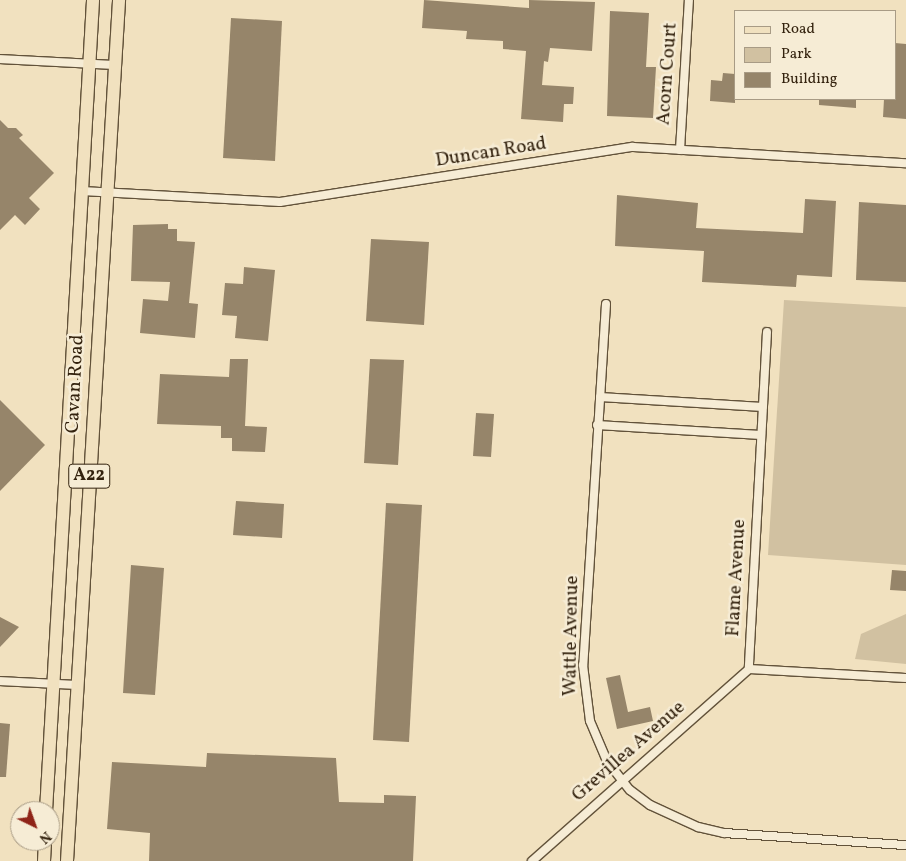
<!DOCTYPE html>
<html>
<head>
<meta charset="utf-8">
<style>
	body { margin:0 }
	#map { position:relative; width:906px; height:861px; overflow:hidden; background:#f1e1bf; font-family:Vollkorn,serif }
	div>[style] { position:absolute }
	.green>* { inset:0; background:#d1c1a1 }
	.building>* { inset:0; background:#96856a }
	.roads { filter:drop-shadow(1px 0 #62523a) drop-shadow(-1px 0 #62523a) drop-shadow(0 1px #62523a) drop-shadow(0 -1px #62523a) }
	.street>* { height:8px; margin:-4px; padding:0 4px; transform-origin:4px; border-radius:4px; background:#f6ecd5 }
	.primary>* { height:12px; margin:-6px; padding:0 6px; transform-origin:6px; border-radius:6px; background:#f1e1bf }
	span { translate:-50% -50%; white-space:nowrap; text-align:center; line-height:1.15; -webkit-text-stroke:5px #f6ecd5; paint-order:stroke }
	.shield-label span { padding:1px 4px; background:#f6ecd5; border:1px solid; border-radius:4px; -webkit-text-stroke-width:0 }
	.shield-label { font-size:18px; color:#33220e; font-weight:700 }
	.street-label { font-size:19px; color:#33220e }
	.legend { position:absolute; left:734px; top:10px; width:162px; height:90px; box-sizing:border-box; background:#f6ecd5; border:1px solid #a89b85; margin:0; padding:6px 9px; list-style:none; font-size:15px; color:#33220e }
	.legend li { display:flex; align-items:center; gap:10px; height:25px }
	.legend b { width:25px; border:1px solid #a89b85 }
	.north { position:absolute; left:10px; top:801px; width:50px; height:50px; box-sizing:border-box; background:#f6ecd5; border:1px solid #a89b85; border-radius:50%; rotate:138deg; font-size:14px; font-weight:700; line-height:20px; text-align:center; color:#33220e }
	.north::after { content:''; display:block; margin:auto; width:18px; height:22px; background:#8f2418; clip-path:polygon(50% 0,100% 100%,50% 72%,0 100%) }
</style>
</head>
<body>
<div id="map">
	<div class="green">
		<i style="clip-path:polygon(784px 300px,906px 307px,906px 565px,768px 555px)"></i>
		<i style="clip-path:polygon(906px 614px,906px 664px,855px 659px,861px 634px)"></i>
	</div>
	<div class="building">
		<i style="clip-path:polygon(424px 0,529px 8px,529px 0,595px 2px,592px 51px,550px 48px,548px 62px,544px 61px,542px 85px,574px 87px,573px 104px,564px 104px,563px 122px,521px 119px,526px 51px,503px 49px,503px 41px,466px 39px,467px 31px,422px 28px)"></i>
		<i style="clip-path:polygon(610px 11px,649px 13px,646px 67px,656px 67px,653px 118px,607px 116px)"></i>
		<i style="clip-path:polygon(231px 18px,282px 21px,275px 161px,223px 158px)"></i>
		<i style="clip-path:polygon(895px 43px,906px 44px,906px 119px,883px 117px,884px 99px,895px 99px)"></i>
		<i style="clip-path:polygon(723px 73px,735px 74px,735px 103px,710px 101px,711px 80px,722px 81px)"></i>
		<i style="clip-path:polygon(819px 99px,856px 99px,856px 108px,819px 105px)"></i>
		<i style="clip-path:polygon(0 120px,8px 128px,16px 128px,23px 135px,19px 138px,54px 173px,29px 198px,40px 209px,25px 225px,15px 215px,0 230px)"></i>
		<i style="clip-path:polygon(617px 195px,698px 203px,696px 228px,803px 233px,805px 199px,836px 201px,832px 277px,797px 275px,796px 287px,702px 282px,704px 251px,615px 246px)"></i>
		<i style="clip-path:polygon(859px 202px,906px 205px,906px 282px,856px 280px)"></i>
		<i style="clip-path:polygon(168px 224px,168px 229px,177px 229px,177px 241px,195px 242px,189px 303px,198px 304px,195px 338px,140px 333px,143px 299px,168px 301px,170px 282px,131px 281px,133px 225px)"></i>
		<i style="clip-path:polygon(371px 239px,429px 242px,424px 325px,366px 321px)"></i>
		<i style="clip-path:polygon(244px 267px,275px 270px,268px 341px,235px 338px,237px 316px,222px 315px,225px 283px,243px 284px)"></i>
		<i style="clip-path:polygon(230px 359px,248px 359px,245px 426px,267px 427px,265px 452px,232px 451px,232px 438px,221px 438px,221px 426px,157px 424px,160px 374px,229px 377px)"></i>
		<i style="clip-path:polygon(370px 359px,404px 360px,398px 465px,364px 463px)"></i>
		<i style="clip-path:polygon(0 400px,45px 445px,0 491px)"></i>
		<i style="clip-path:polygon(476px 413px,494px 414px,491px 457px,473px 456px)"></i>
		<i style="clip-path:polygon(236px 501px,284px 504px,282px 538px,233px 535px)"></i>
		<i style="clip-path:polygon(386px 503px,422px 505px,409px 742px,373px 740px)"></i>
		<i style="clip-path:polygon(131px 565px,164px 568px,155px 695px,123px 693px)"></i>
		<i style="clip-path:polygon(892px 570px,906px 571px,906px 591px,890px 590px)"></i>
		<i style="clip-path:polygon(0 617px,19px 627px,0 647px)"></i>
		<i style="clip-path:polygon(620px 675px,628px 712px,650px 707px,653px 721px,617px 729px,606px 678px)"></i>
		<i style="clip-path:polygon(0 723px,10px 724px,6px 777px,0 777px)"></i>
		<i style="clip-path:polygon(207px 753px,336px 758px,339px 802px,384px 803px,384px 795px,416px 796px,413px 861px,149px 861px,150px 833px,107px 829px,112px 762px,206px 767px)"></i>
	</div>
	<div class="roads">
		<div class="street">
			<i style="left:0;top:59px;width:115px;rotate:3deg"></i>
			<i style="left:680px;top:150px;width:150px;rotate:-86.6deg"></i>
			<i style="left:82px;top:191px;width:198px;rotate:3.2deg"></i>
			<i style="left:280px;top:202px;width:357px;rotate:-8.9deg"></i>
			<i style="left:633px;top:147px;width:273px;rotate:3.4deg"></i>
			<i style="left:606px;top:304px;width:362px;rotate:93.6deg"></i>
			<i style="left:583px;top:665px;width:56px;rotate:82.9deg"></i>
			<i style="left:590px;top:721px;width:43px;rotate:67deg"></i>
			<i style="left:607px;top:761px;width:37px;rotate:52deg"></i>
			<i style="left:630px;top:790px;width:25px;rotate:37deg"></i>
			<i style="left:650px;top:805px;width:53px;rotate:24.6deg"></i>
			<i style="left:698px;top:827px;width:27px;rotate:13deg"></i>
			<i style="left:724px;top:833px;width:182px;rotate:3.8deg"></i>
			<i style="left:767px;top:332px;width:337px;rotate:93.1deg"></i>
			<i style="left:749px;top:669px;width:157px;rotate:3.3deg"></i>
			<i style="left:600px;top:397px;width:163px;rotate:3.5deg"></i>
			<i style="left:597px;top:425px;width:164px;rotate:3.5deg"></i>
			<i style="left:0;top:681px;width:78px;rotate:2.9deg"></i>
			<i style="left:532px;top:861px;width:290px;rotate:-41.5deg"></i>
		</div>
		<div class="primary">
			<i style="left:46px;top:811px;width:812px;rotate:-86.68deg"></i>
			<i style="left:44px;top:861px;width:20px;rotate:-87deg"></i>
			<i style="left:67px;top:861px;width:863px;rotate:-86.54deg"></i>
		</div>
	</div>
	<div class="shield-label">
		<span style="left:89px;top:476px">A22</span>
	</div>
	<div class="street-label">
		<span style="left:668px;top:74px;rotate:-86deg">Acorn Court</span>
		<span style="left:491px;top:153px;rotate:-9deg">Duncan Road</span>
		<span style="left:76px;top:384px;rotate:-87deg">Cavan Road</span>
		<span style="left:737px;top:578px;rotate:-87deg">Flame Avenue</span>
		<span style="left:572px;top:636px;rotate:-89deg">Wattle Avenue</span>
		<span style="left:629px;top:752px;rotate:-41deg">Grevillea Avenue</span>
	</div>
	<ul class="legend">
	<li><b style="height:6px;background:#f1e1bf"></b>Road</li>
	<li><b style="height:14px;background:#d1c1a1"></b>Park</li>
	<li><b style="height:14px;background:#96856a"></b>Building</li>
	</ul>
	<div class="north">N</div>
</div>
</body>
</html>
